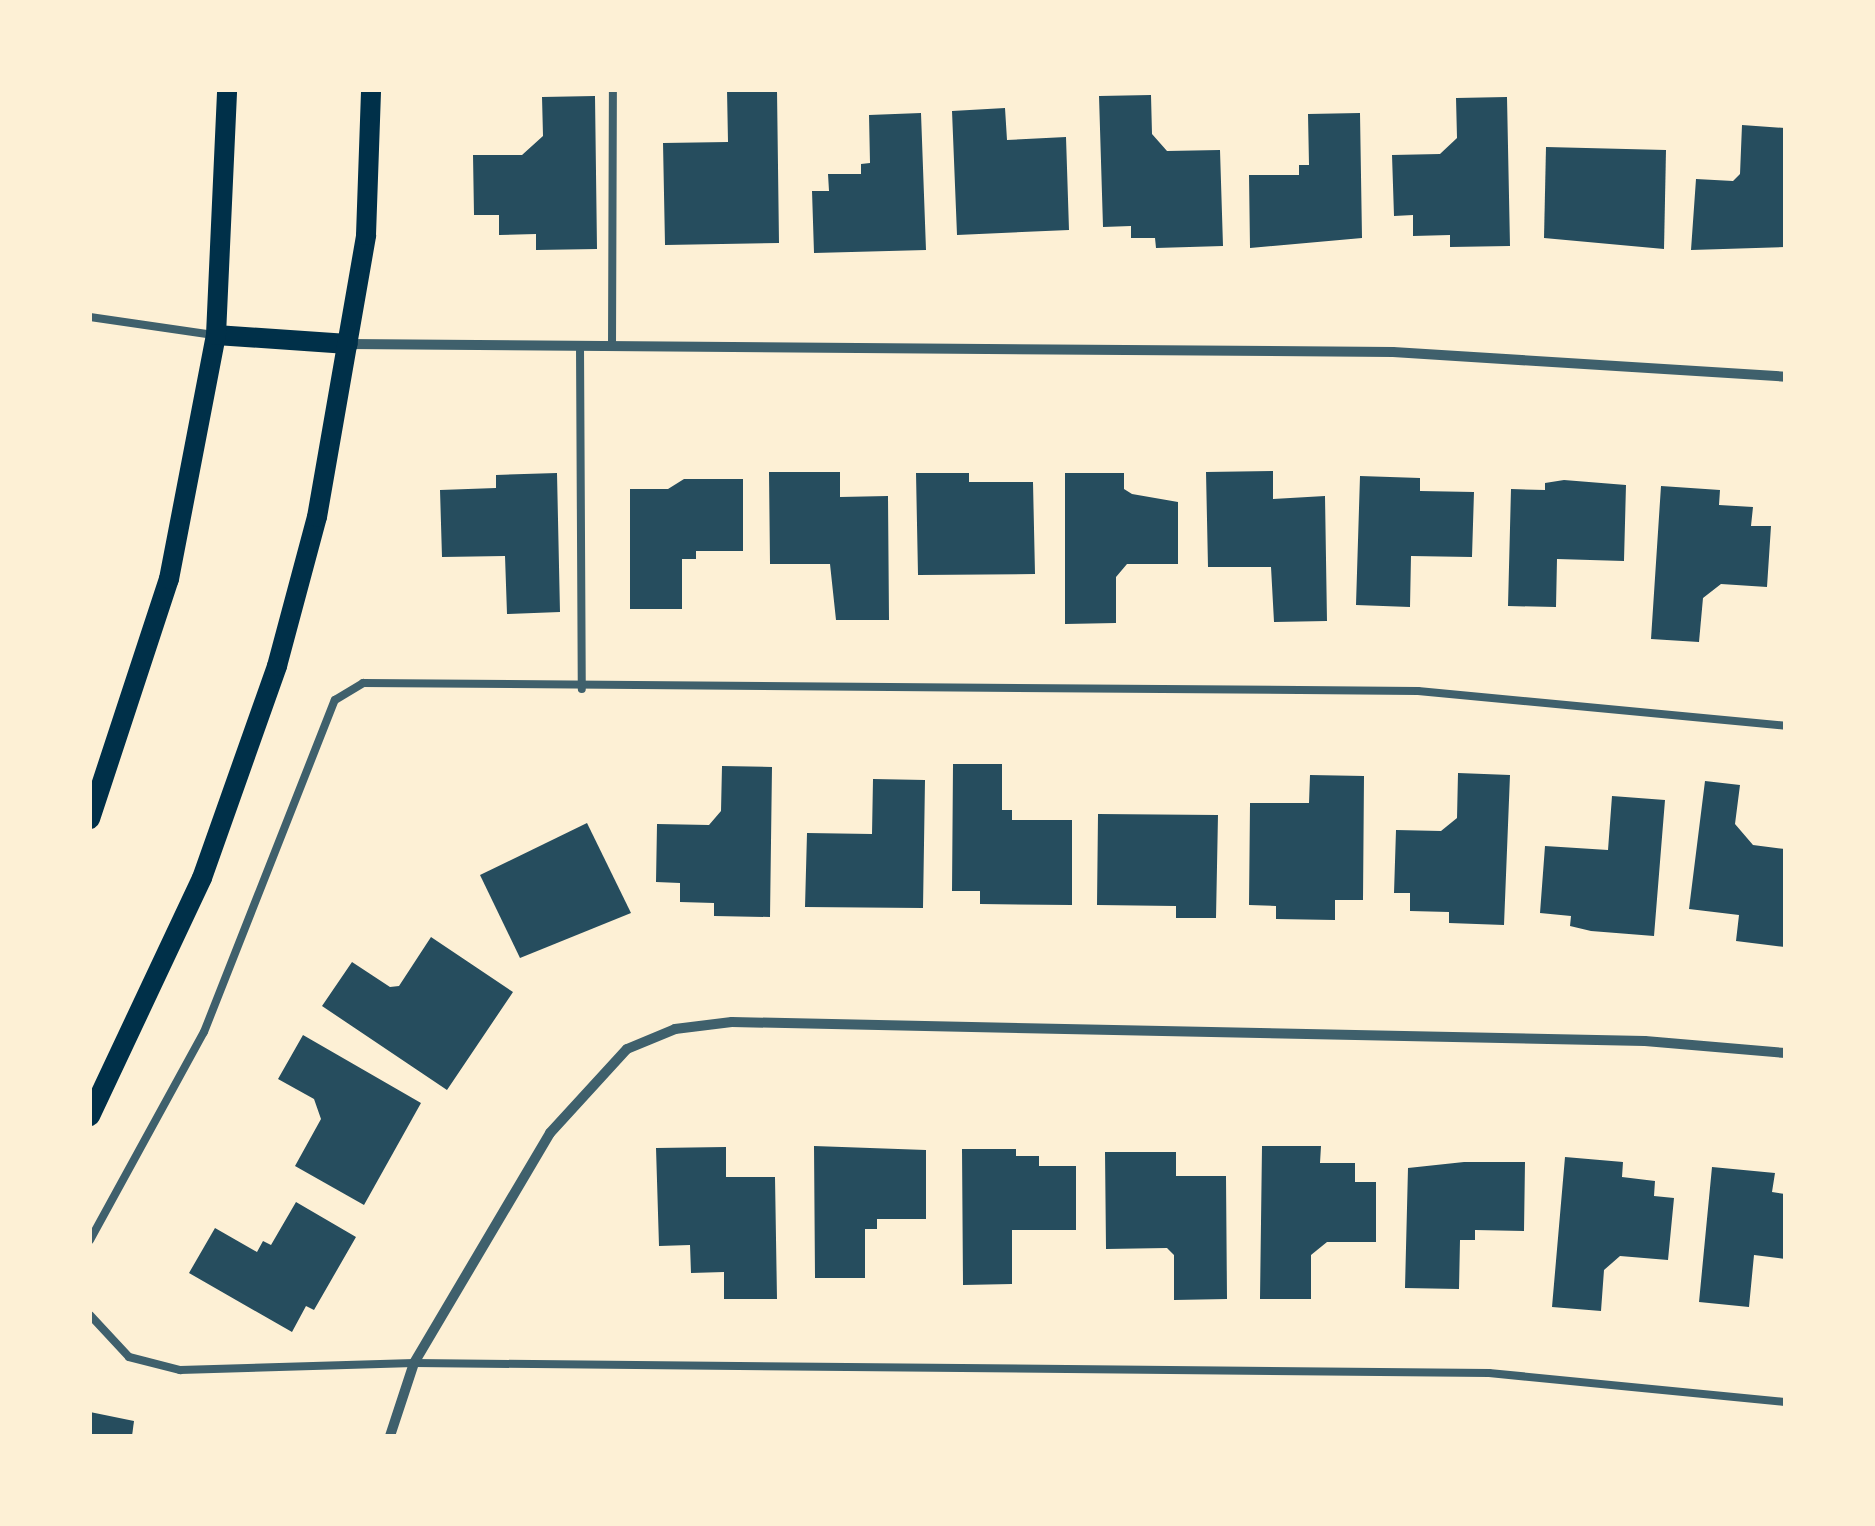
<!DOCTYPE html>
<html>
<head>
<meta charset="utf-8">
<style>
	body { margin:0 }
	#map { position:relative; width:1875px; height:1526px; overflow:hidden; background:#fdf0d5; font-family:"Asap Condensed",sans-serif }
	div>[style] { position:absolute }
	.building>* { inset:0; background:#264d5e }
	.service>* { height:8px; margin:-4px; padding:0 4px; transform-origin:4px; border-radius:4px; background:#3f606c }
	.minor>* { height:10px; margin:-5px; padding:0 5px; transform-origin:5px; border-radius:5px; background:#3f606c }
	.secondary>* { height:20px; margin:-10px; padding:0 10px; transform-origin:10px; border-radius:10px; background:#003049 }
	span { translate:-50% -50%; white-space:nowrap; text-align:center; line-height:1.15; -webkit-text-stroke:9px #fdf0d5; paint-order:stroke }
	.frame { position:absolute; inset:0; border:92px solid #fdf0d5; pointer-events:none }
</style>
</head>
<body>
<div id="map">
	<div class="building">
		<i style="clip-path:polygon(727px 90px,777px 90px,779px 243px,665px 245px,663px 143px,728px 142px)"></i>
		<i style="clip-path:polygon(1151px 95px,1152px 134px,1167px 151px,1220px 150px,1223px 246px,1156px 248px,1155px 238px,1131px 238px,1131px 226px,1103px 227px,1099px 96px)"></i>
		<i style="clip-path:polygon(595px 96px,597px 249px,536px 250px,536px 234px,499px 235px,499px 215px,474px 215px,473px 155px,522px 155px,543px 136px,542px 97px)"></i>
		<i style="clip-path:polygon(1507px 97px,1510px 246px,1450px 247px,1450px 235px,1413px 236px,1413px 215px,1394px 216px,1392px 155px,1440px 154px,1457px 138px,1456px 98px)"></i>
		<i style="clip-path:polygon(1005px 108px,1007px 140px,1066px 137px,1069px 230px,957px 235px,952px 111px)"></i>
		<i style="clip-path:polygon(921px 113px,926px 250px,814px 253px,812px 191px,829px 191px,828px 174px,861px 174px,861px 164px,870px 163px,869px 115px)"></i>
		<i style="clip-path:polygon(1360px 113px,1362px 238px,1250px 248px,1249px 175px,1299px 175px,1299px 165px,1309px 165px,1308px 114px)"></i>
		<i style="clip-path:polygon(1742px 125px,1785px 128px,1785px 247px,1691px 250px,1696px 179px,1733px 181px,1740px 174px)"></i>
		<i style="clip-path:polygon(1546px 147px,1666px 150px,1664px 249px,1544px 238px)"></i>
		<i style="clip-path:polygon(1273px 471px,1273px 499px,1325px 496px,1327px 621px,1274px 622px,1271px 567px,1208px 567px,1206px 472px)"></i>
		<i style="clip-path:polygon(769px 472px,840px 472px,840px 497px,888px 496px,889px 620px,836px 620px,830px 564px,770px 564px)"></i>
		<i style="clip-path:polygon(557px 473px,560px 612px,507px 614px,505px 556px,442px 557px,440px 490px,496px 488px,496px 475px)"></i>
		<i style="clip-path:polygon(916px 473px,969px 473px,969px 482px,1033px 482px,1035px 574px,918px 575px)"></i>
		<i style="clip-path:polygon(1065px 473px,1124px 473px,1124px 489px,1132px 494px,1178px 502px,1178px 564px,1127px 564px,1116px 577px,1116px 623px,1065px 624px)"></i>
		<i style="clip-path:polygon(1360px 476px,1420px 478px,1420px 491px,1474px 492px,1472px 557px,1411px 556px,1410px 607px,1356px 605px)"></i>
		<i style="clip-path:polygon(684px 479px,743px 479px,743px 551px,696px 551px,696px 559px,682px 559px,682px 609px,630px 609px,630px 489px,668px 489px)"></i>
		<i style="clip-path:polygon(1564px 480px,1626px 485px,1624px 561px,1557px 559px,1556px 607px,1508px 606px,1511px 489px,1545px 490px,1545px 483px)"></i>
		<i style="clip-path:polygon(1661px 486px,1720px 490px,1719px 505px,1753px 507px,1751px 526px,1771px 526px,1767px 587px,1721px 584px,1703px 598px,1699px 642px,1651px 639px)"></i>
		<i style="clip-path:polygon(953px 764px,1002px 764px,1002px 810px,1012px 810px,1012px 820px,1072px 820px,1072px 905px,980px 904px,980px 891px,952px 891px)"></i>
		<i style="clip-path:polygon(722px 766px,772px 767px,770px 917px,714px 916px,714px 903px,680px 902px,680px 883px,656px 882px,657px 824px,709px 825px,721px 811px)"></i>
		<i style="clip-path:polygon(1458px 773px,1510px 775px,1504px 925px,1449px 923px,1449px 912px,1410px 911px,1410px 893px,1394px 893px,1396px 830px,1441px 831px,1457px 818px)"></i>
		<i style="clip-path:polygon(1310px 775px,1364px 776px,1363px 900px,1335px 900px,1335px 920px,1276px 919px,1276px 906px,1249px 905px,1250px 803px,1309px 803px)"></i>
		<i style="clip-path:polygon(873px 779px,925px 780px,923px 908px,805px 907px,807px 833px,872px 834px)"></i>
		<i style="clip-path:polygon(1705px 781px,1740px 785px,1735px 824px,1753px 845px,1785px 849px,1785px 947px,1736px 941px,1739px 915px,1689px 909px)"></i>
		<i style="clip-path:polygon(1612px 796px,1665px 800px,1654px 936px,1591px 931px,1570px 926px,1571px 916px,1540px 913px,1545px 846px,1608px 850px)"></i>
		<i style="clip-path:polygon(1098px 814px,1218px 815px,1216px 918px,1176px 918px,1176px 906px,1097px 905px)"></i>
		<i style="clip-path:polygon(587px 823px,631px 913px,520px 958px,480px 875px)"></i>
		<i style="clip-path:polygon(431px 937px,513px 992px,447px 1090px,322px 1006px,352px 962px,390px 987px,399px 986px)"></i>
		<i style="clip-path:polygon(303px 1035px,421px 1103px,364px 1205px,295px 1166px,321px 1119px,314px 1099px,278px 1079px)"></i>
		<i style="clip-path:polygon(814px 1146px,926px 1150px,926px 1219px,877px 1219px,877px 1229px,865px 1229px,865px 1278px,815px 1278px)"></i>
		<i style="clip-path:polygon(1262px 1146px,1321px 1146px,1320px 1163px,1355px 1163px,1355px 1182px,1376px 1182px,1376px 1242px,1327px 1242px,1311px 1255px,1311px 1299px,1260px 1299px)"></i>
		<i style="clip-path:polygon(726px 1147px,726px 1177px,775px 1177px,777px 1299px,724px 1299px,724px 1272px,691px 1273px,690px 1245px,659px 1246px,656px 1148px)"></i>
		<i style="clip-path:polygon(962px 1149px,1016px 1149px,1016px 1156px,1039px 1156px,1039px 1166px,1076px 1166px,1076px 1230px,1012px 1230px,1012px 1284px,963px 1285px)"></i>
		<i style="clip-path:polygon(1105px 1152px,1176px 1152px,1176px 1176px,1226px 1176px,1227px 1299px,1174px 1300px,1174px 1255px,1167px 1248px,1106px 1249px)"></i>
		<i style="clip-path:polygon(1565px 1157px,1623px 1162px,1622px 1177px,1655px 1181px,1654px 1196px,1674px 1198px,1668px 1260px,1620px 1256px,1604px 1270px,1601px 1311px,1552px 1307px)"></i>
		<i style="clip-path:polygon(1464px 1162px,1525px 1162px,1524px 1231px,1475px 1230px,1475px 1240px,1460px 1240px,1459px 1289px,1405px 1288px,1408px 1168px)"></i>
		<i style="clip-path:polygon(1712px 1167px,1775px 1173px,1772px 1192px,1785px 1194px,1785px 1259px,1754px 1255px,1749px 1307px,1699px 1302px)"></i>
		<i style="clip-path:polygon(296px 1202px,356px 1237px,314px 1310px,306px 1306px,292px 1332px,189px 1273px,215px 1228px,257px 1252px,263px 1241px,271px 1245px)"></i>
		<i style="clip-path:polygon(90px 1412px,134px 1421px,132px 1436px,90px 1436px)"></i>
	</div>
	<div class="service">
		<i style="left:90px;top:317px;width:125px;rotate:8.3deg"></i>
		<i style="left:580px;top:346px;width:343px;rotate:89.7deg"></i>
		<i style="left:612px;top:347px;width:257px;rotate:-89.8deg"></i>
		<i style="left:90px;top:1240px;width:237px;rotate:-61.3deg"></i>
		<i style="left:204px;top:1032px;width:357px;rotate:-68.5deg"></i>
		<i style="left:335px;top:700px;width:33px;rotate:-31deg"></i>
		<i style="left:363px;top:683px;width:1055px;rotate:0.43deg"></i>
		<i style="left:1418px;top:691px;width:369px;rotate:5.4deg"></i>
		<i style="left:90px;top:1315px;width:57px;rotate:47.1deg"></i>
		<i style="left:129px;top:1357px;width:53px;rotate:14.3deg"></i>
		<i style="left:180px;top:1370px;width:234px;rotate:-1.7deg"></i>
		<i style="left:414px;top:1363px;width:1075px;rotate:0.53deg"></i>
		<i style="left:1489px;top:1373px;width:297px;rotate:5.6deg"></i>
	</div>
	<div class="minor">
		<i style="left:348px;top:344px;width:1045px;rotate:0.44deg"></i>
		<i style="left:1393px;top:352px;width:393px;rotate:3.6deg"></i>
		<i style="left:390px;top:1436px;width:77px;rotate:-71.8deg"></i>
		<i style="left:414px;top:1363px;width:267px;rotate:-59.4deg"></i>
		<i style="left:550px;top:1133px;width:114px;rotate:-47.5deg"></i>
		<i style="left:627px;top:1049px;width:52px;rotate:-22.6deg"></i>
		<i style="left:675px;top:1029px;width:57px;rotate:-7deg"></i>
		<i style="left:732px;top:1022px;width:913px;rotate:1.19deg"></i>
		<i style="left:1645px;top:1041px;width:141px;rotate:4.9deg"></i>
	</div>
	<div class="secondary">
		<i style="left:216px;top:335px;width:132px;rotate:3.9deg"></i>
		<i style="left:90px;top:819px;width:253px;rotate:-71.8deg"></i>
		<i style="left:169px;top:579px;width:248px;rotate:-79.1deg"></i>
		<i style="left:216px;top:335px;width:245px;rotate:-87.4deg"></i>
		<i style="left:90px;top:1116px;width:263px;rotate:-64.8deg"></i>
		<i style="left:202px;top:878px;width:225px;rotate:-70.5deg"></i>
		<i style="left:277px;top:666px;width:154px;rotate:-75deg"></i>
		<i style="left:317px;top:517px;width:286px;rotate:-80.1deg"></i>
		<i style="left:366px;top:235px;width:145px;rotate:-88deg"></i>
	</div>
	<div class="frame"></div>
</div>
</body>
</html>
